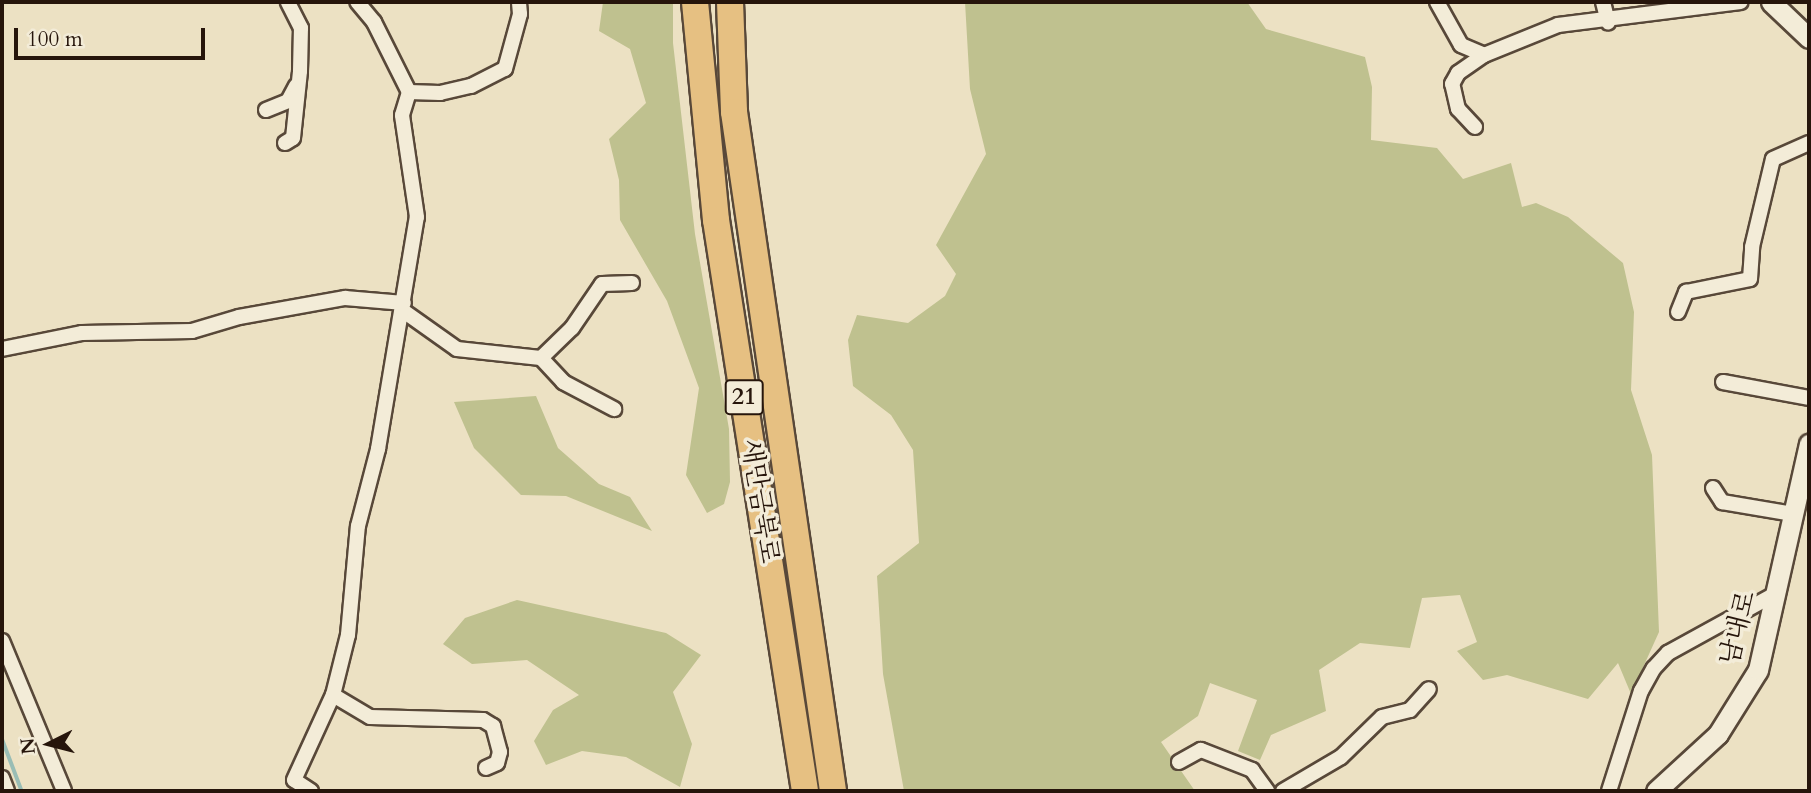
<!DOCTYPE html>
<html>
<head>
<meta charset="utf-8">
<style>
	body { margin:0 }
	#map { position:relative; width:1811px; height:793px; overflow:hidden; background:#ece1c3; font-family:Cardo,"Noto Serif KR",serif }
	div>[style] { position:absolute }
	.green>* { inset:0; background:#bfc18f }
	.stream>* { height:3.5px; margin:-1.75px; padding:0 1.75px; transform-origin:1.75px; border-radius:1.75px; background:#99bdb5 }
	.roads { filter:drop-shadow(2px 0 #584839) drop-shadow(-2px 0 #584839) drop-shadow(0 2px #584839) drop-shadow(0 -2px #584839) }
	.street>* { height:14px; margin:-7px; padding:0 7px; transform-origin:7px; border-radius:7px; background:#f3ecd8 }
	.secondary>* { height:19px; margin:-9.5px; padding:0 9.5px; transform-origin:9.5px; border-radius:9.5px; background:#f3ecd8 }
	.highway>* { height:26px; margin:-13px; padding:0 13px; transform-origin:13px; border-radius:13px; background:#e6c082 }
	span { translate:-50% -50%; white-space:nowrap; text-align:center; line-height:1.15; -webkit-text-stroke:7px #f3ecd8; paint-order:stroke }
	.shield-label span { padding:2px 5px; background:#f3ecd8; border:2px solid; border-radius:5px; -webkit-text-stroke-width:0 }
	.shield-label { font-size:24px; color:#26150b; font-weight:700 }
	.street-label { font-size:26px; color:#26150b }
	.frame { position:absolute; inset:0; border:4px solid #26150b; pointer-events:none }
	.north { position:absolute; left:14px; top:709px; width:70px; height:70px; -webkit-text-stroke:5px #f3ecd8; paint-order:stroke; rotate:264deg; font-size:19px; font-weight:700; line-height:28px; text-align:center; color:#26150b }
	.north::after { content:''; display:block; margin:auto; width:24px; height:32px; background:#26150b; clip-path:polygon(50% 0,100% 100%,50% 72%,0 100%) }
	.scale { position:absolute; left:14px; top:28px; width:191px; height:32px; box-sizing:border-box; border:4px solid #26150b; border-top:0; padding-left:9px; font-size:21px; line-height:24px; white-space:nowrap; color:#26150b; -webkit-text-stroke:5px #f3ecd8; paint-order:stroke }
</style>
</head>
<body>
<div id="map">
	<div class="green">
		<i style="clip-path:polygon(603px 2px,673px 2px,673px 43px,695px 234px,729px 429px,730px 482px,724px 504px,707px 513px,686px 475px,699px 388px,667px 301px,620px 220px,619px 180px,609px 139px,646px 103px,630px 49px,599px 31px)"></i>
		<i style="clip-path:polygon(965px 2px,1247px 2px,1266px 29px,1365px 57px,1372px 87px,1371px 140px,1437px 148px,1463px 179px,1511px 163px,1522px 207px,1536px 203px,1568px 217px,1623px 263px,1634px 312px,1631px 390px,1652px 455px,1659px 632px,1631px 694px,1618px 663px,1588px 699px,1507px 675px,1483px 680px,1457px 651px,1477px 642px,1460px 595px,1422px 598px,1410px 648px,1360px 643px,1319px 670px,1326px 711px,1271px 735px,1260px 760px,1238px 751px,1257px 700px,1210px 683px,1198px 716px,1161px 742px,1195px 791px,904px 791px,883px 674px,877px 576px,919px 543px,913px 450px,891px 415px,853px 386px,848px 340px,857px 315px,908px 323px,945px 296px,956px 274px,936px 245px,986px 154px,970px 89px)"></i>
		<i style="clip-path:polygon(536px 396px,558px 448px,599px 484px,630px 497px,652px 531px,566px 496px,521px 495px,474px 448px,454px 402px)"></i>
		<i style="clip-path:polygon(517px 600px,666px 633px,701px 655px,673px 692px,692px 744px,680px 787px,626px 757px,582px 751px,546px 765px,534px 741px,553px 710px,579px 695px,527px 660px,472px 664px,443px 644px,465px 618px)"></i>
	</div>
	<div class="stream">
		<i style="left:2px;top:738px;width:57px;rotate:69.3deg"></i>
	</div>
	<div class="roads">
		<div class="street">
			<i style="left:1437px;top:2px;width:49px;rotate:60.8deg"></i>
			<i style="left:1461px;top:45px;width:25px;rotate:23deg"></i>
			<i style="left:1484px;top:55px;width:80px;rotate:-22.1deg"></i>
			<i style="left:1558px;top:25px;width:184px;rotate:-7.2deg"></i>
			<i style="left:1603px;top:2px;width:21px;rotate:76deg"></i>
			<i style="left:409px;top:92px;width:31px;rotate:2deg"></i>
			<i style="left:440px;top:93px;width:32px;rotate:-13deg"></i>
			<i style="left:471px;top:86px;width:38px;rotate:-27deg"></i>
			<i style="left:505px;top:69px;width:57px;rotate:-74.7deg"></i>
			<i style="left:520px;top:14px;width:12px;rotate:-95deg"></i>
			<i style="left:266px;top:110px;width:24px;rotate:-22deg"></i>
			<i style="left:288px;top:101px;width:17px;rotate:-62deg"></i>
			<i style="left:1475px;top:127px;width:25px;rotate:-133deg"></i>
			<i style="left:1458px;top:109px;width:26px;rotate:-103deg"></i>
			<i style="left:1452px;top:84px;width:13px;rotate:-61deg"></i>
			<i style="left:1458px;top:73px;width:32px;rotate:-35deg"></i>
			<i style="left:285px;top:143px;width:9px;rotate:-32deg"></i>
			<i style="left:293px;top:138px;width:67px;rotate:-84deg"></i>
			<i style="left:300px;top:71px;width:43px;rotate:-88.7deg"></i>
			<i style="left:301px;top:28px;width:29px;rotate:-117deg"></i>
			<i style="left:402px;top:310px;width:67px;rotate:35.3deg"></i>
			<i style="left:457px;top:349px;width:84px;rotate:6.1deg"></i>
			<i style="left:541px;top:358px;width:43px;rotate:-44.1deg"></i>
			<i style="left:572px;top:328px;width:53px;rotate:-55.7deg"></i>
			<i style="left:602px;top:284px;width:30px;rotate:-2deg"></i>
			<i style="left:1678px;top:312px;width:22px;rotate:-68deg"></i>
			<i style="left:1686px;top:292px;width:65px;rotate:-11.5deg"></i>
			<i style="left:1750px;top:279px;width:32px;rotate:-86deg"></i>
			<i style="left:1752px;top:247px;width:90px;rotate:-76.6deg"></i>
			<i style="left:1773px;top:159px;width:39px;rotate:-24deg"></i>
			<i style="left:2px;top:349px;width:82px;rotate:-11.3deg"></i>
			<i style="left:82px;top:333px;width:110px;rotate:-1deg"></i>
			<i style="left:192px;top:331px;width:49px;rotate:-16.6deg"></i>
			<i style="left:239px;top:317px;width:108px;rotate:-10.2deg"></i>
			<i style="left:345px;top:298px;width:59px;rotate:4.8deg"></i>
			<i style="left:541px;top:358px;width:33px;rotate:47deg"></i>
			<i style="left:563px;top:382px;width:58px;rotate:27.9deg"></i>
			<i style="left:1723px;top:382px;width:87px;rotate:10.5deg"></i>
			<i style="left:1713px;top:488px;width:17px;rotate:57deg"></i>
			<i style="left:1722px;top:502px;width:72px;rotate:9.6deg"></i>
			<i style="left:2px;top:641px;width:162px;rotate:67.5deg"></i>
			<i style="left:333px;top:695px;width:43px;rotate:30.7deg"></i>
			<i style="left:370px;top:717px;width:113px;rotate:1.5deg"></i>
			<i style="left:483px;top:720px;width:12px;rotate:31deg"></i>
			<i style="left:493px;top:726px;width:27px;rotate:75deg"></i>
			<i style="left:500px;top:752px;width:11px;rotate:105deg"></i>
			<i style="left:497px;top:763px;width:12px;rotate:156deg"></i>
			<i style="left:1179px;top:762px;width:25px;rotate:-29deg"></i>
			<i style="left:1201px;top:750px;width:55px;rotate:21.4deg"></i>
			<i style="left:1252px;top:770px;width:26px;rotate:54deg"></i>
			<i style="left:2px;top:778px;width:14px;rotate:69deg"></i>
			<i style="left:311px;top:791px;width:20px;rotate:-147deg"></i>
			<i style="left:294px;top:780px;width:94px;rotate:-65.4deg"></i>
			<i style="left:333px;top:695px;width:62px;rotate:-76deg"></i>
			<i style="left:348px;top:635px;width:109px;rotate:-84.8deg"></i>
			<i style="left:358px;top:526px;width:80px;rotate:-75.4deg"></i>
			<i style="left:378px;top:449px;width:235px;rotate:-80.5deg"></i>
			<i style="left:417px;top:217px;width:103px;rotate:-98.4deg"></i>
			<i style="left:402px;top:115px;width:24px;rotate:-73deg"></i>
			<i style="left:409px;top:92px;width:78px;rotate:-116.6deg"></i>
			<i style="left:374px;top:22px;width:26px;rotate:-130deg"></i>
			<i style="left:1283px;top:791px;width:67px;rotate:-30.4deg"></i>
			<i style="left:1341px;top:757px;width:57px;rotate:-44.3deg"></i>
			<i style="left:1382px;top:717px;width:29px;rotate:-14deg"></i>
			<i style="left:1410px;top:710px;width:28px;rotate:-48deg"></i>
			<i style="left:1609px;top:791px;width:105px;rotate:-72.3deg"></i>
			<i style="left:1641px;top:691px;width:26px;rotate:-61deg"></i>
			<i style="left:1654px;top:668px;width:21px;rotate:-47deg"></i>
			<i style="left:1668px;top:653px;width:120px;rotate:-28.9deg"></i>
		</div>
		<div class="secondary">
			<i style="left:1771px;top:2px;width:52px;rotate:43.5deg"></i>
			<i style="left:1656px;top:791px;width:84px;rotate:-42.6deg"></i>
			<i style="left:1718px;top:734px;width:75px;rotate:-58deg"></i>
			<i style="left:1758px;top:670px;width:232px;rotate:-77.3deg"></i>
		</div>
		<div class="highway">
			<i style="left:695px;top:2px;width:219px;rotate:84.5deg"></i>
			<i style="left:716px;top:220px;width:578px;rotate:81.14deg"></i>
			<i style="left:730px;top:2px;width:110px;rotate:87.9deg"></i>
			<i style="left:734px;top:112px;width:686px;rotate:81.7deg"></i>
		</div>
	</div>
	<div class="shield-label">
		<span style="left:744px;top:397px">21</span>
	</div>
	<div class="street-label">
		<span style="left:760px;top:501px;rotate:81deg">새만금북로</span>
		<span style="left:1738px;top:628px;rotate:-76deg">남내로</span>
	</div>
	<div class="frame"></div>
	<div class="north">N</div>
	<div class="scale">100 m</div>
</div>
</body>
</html>
